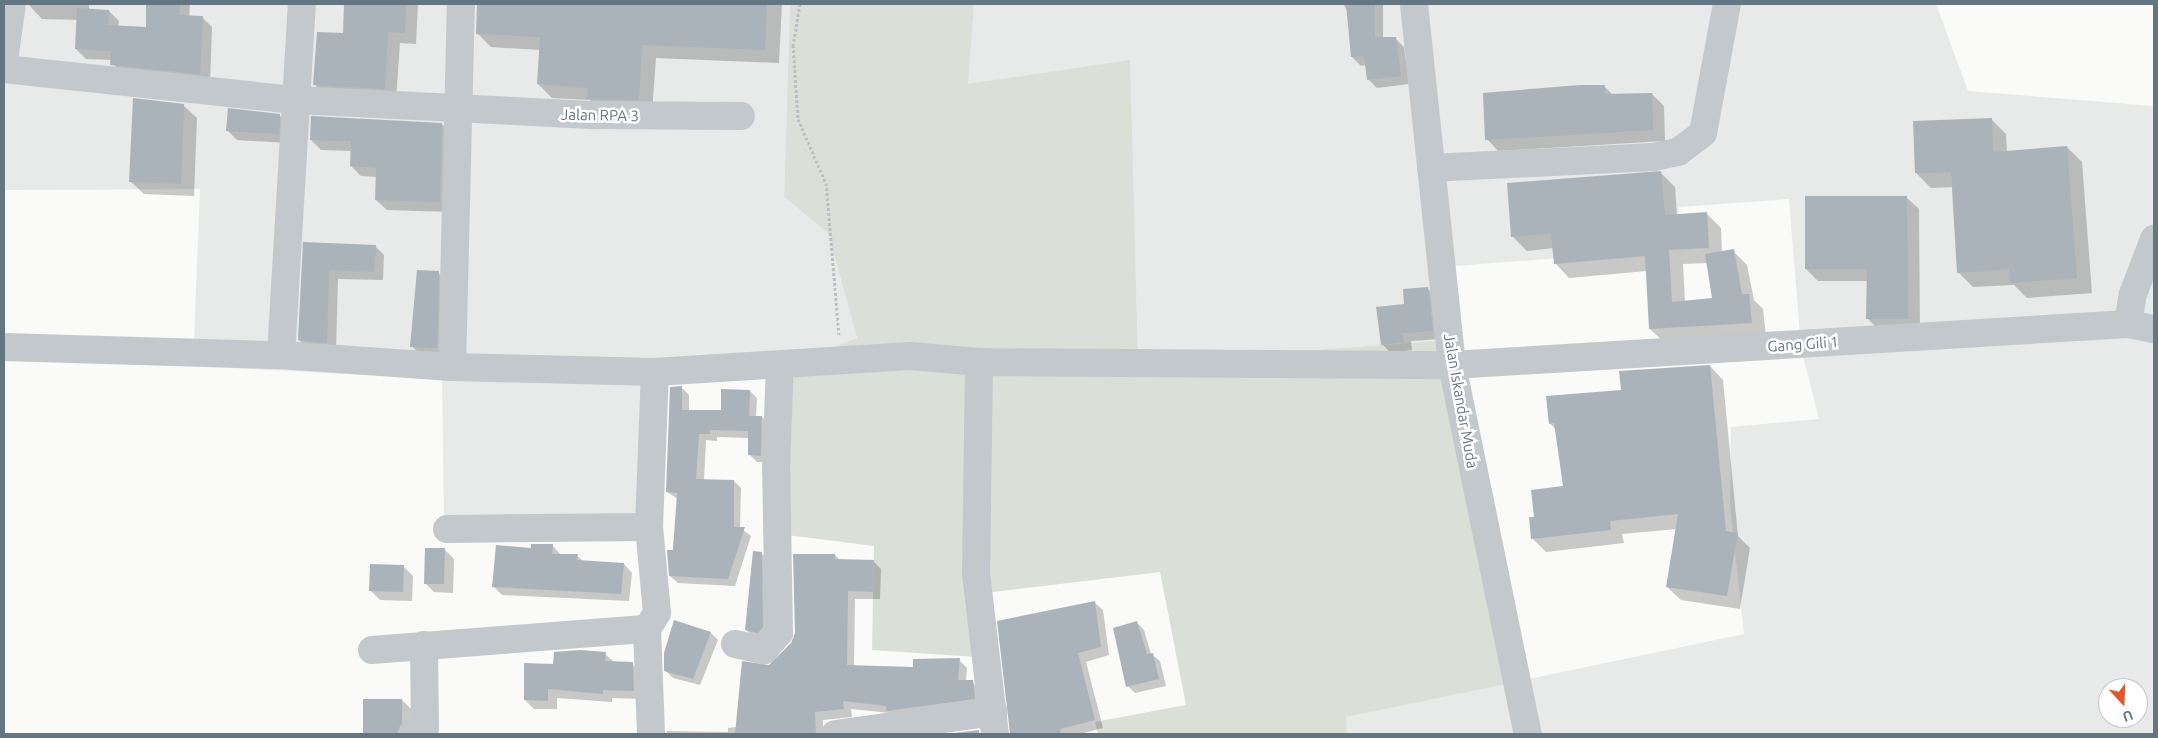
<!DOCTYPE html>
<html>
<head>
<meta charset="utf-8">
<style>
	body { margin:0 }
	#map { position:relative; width:2158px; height:738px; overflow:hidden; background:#fafaf8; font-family:Ubuntu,sans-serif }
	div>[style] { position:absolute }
	.built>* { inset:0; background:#e8e9e9 }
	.green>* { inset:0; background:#dadfd7 }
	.shadow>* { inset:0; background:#0003 }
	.building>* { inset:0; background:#aab3b9 }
	.path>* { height:3px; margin-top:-1.5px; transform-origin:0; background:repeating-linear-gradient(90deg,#bbbfc2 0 2.5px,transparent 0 5px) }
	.minor>* { height:28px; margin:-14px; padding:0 14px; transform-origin:14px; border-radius:14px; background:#c3c8cc }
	span { translate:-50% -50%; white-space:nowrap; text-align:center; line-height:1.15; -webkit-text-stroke:5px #fff; paint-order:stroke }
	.street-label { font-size:15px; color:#657683 }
	.frame { position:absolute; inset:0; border:5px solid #657683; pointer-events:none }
	.north { position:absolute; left:2098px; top:678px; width:50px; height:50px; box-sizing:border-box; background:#fff; border:1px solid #c1c8cd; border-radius:50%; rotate:160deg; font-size:14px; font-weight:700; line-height:20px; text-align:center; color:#657683 }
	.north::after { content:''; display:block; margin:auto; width:18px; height:22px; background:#e4572e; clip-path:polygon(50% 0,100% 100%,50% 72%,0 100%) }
</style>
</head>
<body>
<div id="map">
	<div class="built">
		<i style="clip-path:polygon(4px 4px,790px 4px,784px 197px,828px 233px,857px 338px,794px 363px,647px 369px,642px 521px,444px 518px,442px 379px,193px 366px,200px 189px,4px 190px)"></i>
		<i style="clip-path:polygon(evenodd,974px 4px,1936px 4px,1968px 91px,2154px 106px,2154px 734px,1347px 734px,1346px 717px,1744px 634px,1730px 505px,1731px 427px,1819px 419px,1801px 348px,1789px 199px,1679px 207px,1677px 249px,1429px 268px,1435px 341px,1138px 363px,967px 84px,974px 4px,2108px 688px,2138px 688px,2138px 718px,2108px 718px,2108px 688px)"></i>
	</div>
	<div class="green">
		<i style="clip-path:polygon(790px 4px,974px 4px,968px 84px,1130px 60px,1138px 363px,1435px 341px,1521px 681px,1346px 717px,1347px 734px,1098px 734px,1095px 722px,1186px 705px,1160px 572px,977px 594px,977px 657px,872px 650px,874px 546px,787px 535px,794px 363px,857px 338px,828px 233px,784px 197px)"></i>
	</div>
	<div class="shadow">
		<i style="clip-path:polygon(28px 4px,89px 4px,89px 10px,109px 11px,119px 21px,118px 27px,147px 28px,148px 4px,190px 4px,189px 17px,202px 17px,212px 27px,210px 84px,121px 74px,111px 60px,86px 59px,76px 49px,78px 20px,42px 19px)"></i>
		<i style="clip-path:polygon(345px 4px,418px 4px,416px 44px,400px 43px,396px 100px,326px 96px,315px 85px,344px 34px)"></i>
		<i style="clip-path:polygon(478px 4px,782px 4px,779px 63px,656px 58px,652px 113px,602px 112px,590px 100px,552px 98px,538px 84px,541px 50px,491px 47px,477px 33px)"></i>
		<i style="clip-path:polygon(1343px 4px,1383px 4px,1383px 38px,1395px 38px,1404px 47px,1409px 84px,1377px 88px,1368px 79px,1366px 65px,1361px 66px,1352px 57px,1348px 12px)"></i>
		<i style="clip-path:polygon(1604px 86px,1613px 95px,1652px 94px,1664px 106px,1665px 141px,1498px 151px,1487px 139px)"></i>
		<i style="clip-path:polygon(183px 105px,197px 118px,194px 196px,144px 194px,130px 181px)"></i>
		<i style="clip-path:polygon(279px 115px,288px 124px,287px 143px,237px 140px,228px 131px)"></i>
		<i style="clip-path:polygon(1991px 119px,2006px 134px,2007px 152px,2067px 147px,2082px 162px,2092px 293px,2027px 298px,2014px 285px,1973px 287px,1958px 272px,1953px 187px,1931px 188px,1916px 173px)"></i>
		<i style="clip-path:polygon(442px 124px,452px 135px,450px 212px,387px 210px,376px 200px,377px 177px,361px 176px,351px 166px,352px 151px,321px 150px,311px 140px)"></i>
		<i style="clip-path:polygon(evenodd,1661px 173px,1675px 187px,1677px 215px,1707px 214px,1721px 228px,1722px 253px,1733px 251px,1747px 265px,1754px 300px,1763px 309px,1766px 337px,1665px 343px,1650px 329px,1647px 271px,1569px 278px,1555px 263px,1554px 248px,1527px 251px,1512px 236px,1661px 173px,1708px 263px,1714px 299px,1685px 302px,1683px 264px,1708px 263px)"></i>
		<i style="clip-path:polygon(1906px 197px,1919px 209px,1920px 331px,1880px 331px,1867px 318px,1868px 281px,1818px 281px,1806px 269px)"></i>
		<i style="clip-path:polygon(305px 243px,375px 246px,384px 255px,383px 280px,338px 279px,336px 351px,308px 349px,299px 340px)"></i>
		<i style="clip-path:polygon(438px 273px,446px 280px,444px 356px,419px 354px,412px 346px)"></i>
		<i style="clip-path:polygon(1428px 289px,1437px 298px,1441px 339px,1411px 341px,1412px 350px,1391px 353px,1382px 344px,1405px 305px)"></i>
		<i style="clip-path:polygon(1710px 366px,1723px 380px,1738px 536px,1750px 548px,1740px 609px,1681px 600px,1667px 587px,1677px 529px,1622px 534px,1624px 543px,1546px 552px,1533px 539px,1536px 518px,1564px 487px,1556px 430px,1550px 423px,1622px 391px)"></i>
		<i style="clip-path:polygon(681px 387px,689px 395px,689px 411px,722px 411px,750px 391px,757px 398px,756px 417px,762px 417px,769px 425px,768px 462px,757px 462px,750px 455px,750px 438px,717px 437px,717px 441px,706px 440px,704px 480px,734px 481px,741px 488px,740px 528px,751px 536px,735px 586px,678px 583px,670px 576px,678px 499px,667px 492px)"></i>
		<i style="clip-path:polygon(552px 545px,561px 555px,577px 556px,583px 561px,624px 564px,632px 573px,629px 601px,502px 595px,494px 587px)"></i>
		<i style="clip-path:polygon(445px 550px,454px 559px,453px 593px,434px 592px,425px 583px)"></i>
		<i style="clip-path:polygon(761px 553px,770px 562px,772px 636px,756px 639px,746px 630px)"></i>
		<i style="clip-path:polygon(835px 555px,840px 560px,873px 561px,881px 569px,880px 599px,855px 599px,854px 666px,914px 668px,959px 660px,967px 668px,966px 682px,972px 682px,981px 690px,983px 706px,890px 713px,851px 709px,852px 717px,823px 720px,823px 734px,666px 734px,667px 731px,728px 732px,728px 728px,737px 727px,770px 666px,792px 644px)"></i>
		<i style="clip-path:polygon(372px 566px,404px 567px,413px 576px,412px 601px,380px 600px,371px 591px)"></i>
		<i style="clip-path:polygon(1094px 602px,1103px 610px,1109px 655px,1086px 662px,1103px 728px,1080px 734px,1011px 734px)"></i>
		<i style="clip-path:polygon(1137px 623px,1144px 630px,1151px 654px,1160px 661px,1166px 686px,1135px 693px,1128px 686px)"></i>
		<i style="clip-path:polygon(711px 633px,718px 640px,700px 685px,673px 678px,665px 670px)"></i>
		<i style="clip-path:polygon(605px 654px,615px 663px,632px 664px,641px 673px,642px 699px,612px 698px,612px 702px,557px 698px,557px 709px,534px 709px,525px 700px,554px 665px)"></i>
		<i style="clip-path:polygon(364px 700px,402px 700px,415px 713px,415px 734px,364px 734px)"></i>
	</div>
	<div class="building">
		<i style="clip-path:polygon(146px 4px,180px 4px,179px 15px,203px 16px,200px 74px,110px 65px,111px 51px,75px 49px,77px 8px,109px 10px,108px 25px,146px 27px)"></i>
		<i style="clip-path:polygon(344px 4px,406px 4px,405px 33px,388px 32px,385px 89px,313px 85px,317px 32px,343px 33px)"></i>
		<i style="clip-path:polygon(477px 4px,767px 4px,765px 50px,642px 45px,639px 100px,587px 99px,588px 88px,537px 84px,540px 37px,476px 34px)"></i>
		<i style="clip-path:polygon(1346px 4px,1375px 4px,1375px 37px,1396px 37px,1401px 76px,1367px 80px,1364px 56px,1351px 57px)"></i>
		<i style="clip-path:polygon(1580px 85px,1605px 85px,1605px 94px,1652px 93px,1653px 130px,1485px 140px,1483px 93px)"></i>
		<i style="clip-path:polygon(133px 98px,184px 104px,181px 184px,129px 182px)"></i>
		<i style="clip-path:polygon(228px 108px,280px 114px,279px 134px,226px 131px)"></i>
		<i style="clip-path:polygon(311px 116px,442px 123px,440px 202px,375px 200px,376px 168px,350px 166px,351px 141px,310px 140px)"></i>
		<i style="clip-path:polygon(1992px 118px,1993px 152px,2067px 146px,2077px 278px,2010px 283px,2009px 269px,1957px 273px,1951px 172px,1915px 173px,1913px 121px)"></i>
		<i style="clip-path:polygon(1661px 171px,1665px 215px,1707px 212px,1709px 248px,1669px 250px,1672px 302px,1712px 298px,1705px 254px,1734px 249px,1742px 294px,1749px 294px,1752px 323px,1649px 329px,1645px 256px,1554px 264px,1551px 234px,1511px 237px,1507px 183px)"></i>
		<i style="clip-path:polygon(1805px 196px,1907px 196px,1908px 319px,1866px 319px,1867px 269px,1805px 269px)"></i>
		<i style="clip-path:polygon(303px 242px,376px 245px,374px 272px,329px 270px,327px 343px,298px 340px)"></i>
		<i style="clip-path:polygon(417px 270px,439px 271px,437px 348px,410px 347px)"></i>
		<i style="clip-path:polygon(1428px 287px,1433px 331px,1402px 333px,1404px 342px,1381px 345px,1376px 307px,1404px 304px,1403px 289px)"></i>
		<i style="clip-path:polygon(1710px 365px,1726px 531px,1738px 533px,1727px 596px,1666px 587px,1678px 514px,1610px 521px,1611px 530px,1531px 539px,1529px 517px,1534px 517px,1531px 490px,1563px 486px,1554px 423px,1549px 424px,1546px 396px,1621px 390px,1619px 371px)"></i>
		<i style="clip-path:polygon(682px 386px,682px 410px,721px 410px,721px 389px,750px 390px,749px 416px,762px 416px,761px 456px,748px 455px,748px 431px,710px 430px,710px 434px,699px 434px,696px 479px,734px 480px,734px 527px,745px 527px,728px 579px,669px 576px,667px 550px,673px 550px,677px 493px,666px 492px,670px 387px)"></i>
		<i style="clip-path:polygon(531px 544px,553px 544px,552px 554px,578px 554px,577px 560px,624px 563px,621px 594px,492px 587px,496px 545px,531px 548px)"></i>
		<i style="clip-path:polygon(425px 548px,445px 548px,444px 584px,424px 584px)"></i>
		<i style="clip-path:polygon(753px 551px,762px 552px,763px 627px,758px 633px,745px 630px)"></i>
		<i style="clip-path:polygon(793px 554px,835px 554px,835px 559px,874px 560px,873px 592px,848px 591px,847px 665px,913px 667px,913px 659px,960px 658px,958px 680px,973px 680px,975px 699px,886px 711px,886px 706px,843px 701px,844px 709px,815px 712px,816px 734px,735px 734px,742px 661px,769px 665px,791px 643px,795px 633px)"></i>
		<i style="clip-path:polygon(370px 564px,404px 565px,403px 592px,369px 591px)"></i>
		<i style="clip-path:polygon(1095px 601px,1101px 647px,1078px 653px,1095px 720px,1060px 729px,1061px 734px,1010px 734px,997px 621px)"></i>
		<i style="clip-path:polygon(674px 620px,711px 632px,693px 679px,664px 671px,664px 653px)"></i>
		<i style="clip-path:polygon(1137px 621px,1147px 654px,1153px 653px,1159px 679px,1126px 687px,1113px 628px)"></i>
		<i style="clip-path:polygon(580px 650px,606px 652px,605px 661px,633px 662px,634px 691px,603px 690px,603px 694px,548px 689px,548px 701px,524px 700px,524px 663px,553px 664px,554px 652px)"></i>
		<i style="clip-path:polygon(363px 699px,402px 699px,402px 723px,397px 734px,363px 734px)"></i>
		<i style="clip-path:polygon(979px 730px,979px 734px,946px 734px)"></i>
	</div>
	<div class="path">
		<i style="left:800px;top:4px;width:42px;rotate:99.7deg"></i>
		<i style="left:793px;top:45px;width:74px;rotate:86.1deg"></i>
		<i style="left:798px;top:119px;width:70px;rotate:66.4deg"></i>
		<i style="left:826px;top:183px;width:152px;rotate:85.1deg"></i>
	</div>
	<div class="minor">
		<i style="left:1414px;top:4px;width:363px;rotate:84deg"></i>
		<i style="left:1452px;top:365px;width:377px;rotate:78.4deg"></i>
		<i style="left:4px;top:60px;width:57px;rotate:-81.9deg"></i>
		<i style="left:4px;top:69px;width:294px;rotate:6.1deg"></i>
		<i style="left:296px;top:100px;width:300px;rotate:2.9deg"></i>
		<i style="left:596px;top:115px;width:145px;rotate:0.4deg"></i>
		<i style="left:1431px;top:168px;width:223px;rotate:-2.8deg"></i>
		<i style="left:1654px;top:157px;width:25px;rotate:-12deg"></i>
		<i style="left:1678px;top:152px;width:31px;rotate:-37deg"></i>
		<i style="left:1703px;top:133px;width:131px;rotate:-79.5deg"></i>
		<i style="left:2128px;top:324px;width:30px;rotate:-81deg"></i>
		<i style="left:2133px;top:294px;width:59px;rotate:-69.1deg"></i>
		<i style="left:4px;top:347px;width:277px;rotate:1.7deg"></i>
		<i style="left:281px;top:355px;width:171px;rotate:4deg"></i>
		<i style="left:452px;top:367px;width:203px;rotate:1.4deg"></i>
		<i style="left:655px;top:372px;width:256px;rotate:-3.6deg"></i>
		<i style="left:910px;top:356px;width:69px;rotate:5deg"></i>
		<i style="left:979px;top:362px;width:473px;rotate:0.4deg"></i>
		<i style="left:1452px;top:365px;width:677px;rotate:-3.47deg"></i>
		<i style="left:2128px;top:324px;width:26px;rotate:11deg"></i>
		<i style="left:281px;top:355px;width:352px;rotate:-86.6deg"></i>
		<i style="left:979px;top:362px;width:211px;rotate:90.8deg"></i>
		<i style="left:976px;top:573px;width:162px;rotate:83.3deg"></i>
		<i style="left:452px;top:367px;width:363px;rotate:-88.6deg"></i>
		<i style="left:447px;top:529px;width:202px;rotate:-0.6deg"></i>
		<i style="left:647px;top:629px;width:105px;rotate:87.8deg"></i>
		<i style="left:735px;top:644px;width:30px;rotate:12deg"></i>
		<i style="left:764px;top:650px;width:23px;rotate:-49deg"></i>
		<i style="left:779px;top:633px;width:164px;rotate:-91deg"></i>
		<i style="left:776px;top:469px;width:102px;rotate:-87.8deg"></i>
		<i style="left:372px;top:650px;width:276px;rotate:-4.4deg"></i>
		<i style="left:647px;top:629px;width:19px;rotate:-58deg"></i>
		<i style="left:657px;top:613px;width:86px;rotate:-95.3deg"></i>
		<i style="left:649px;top:527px;width:155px;rotate:-87.8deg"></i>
		<i style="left:412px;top:734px;width:14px;rotate:-25deg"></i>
		<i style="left:425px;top:728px;width:83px;rotate:-90.7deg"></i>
		<i style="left:835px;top:734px;width:160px;rotate:-7.9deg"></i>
	</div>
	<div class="street-label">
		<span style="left:600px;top:115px;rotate:1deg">Jalan RPA 3</span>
		<span style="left:1803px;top:344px;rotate:-4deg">Gang Gili 1</span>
		<span style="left:1461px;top:401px;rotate:80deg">Jalan Iskandar Muda</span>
	</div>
	<div class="frame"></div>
	<div class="north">U</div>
</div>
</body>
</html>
